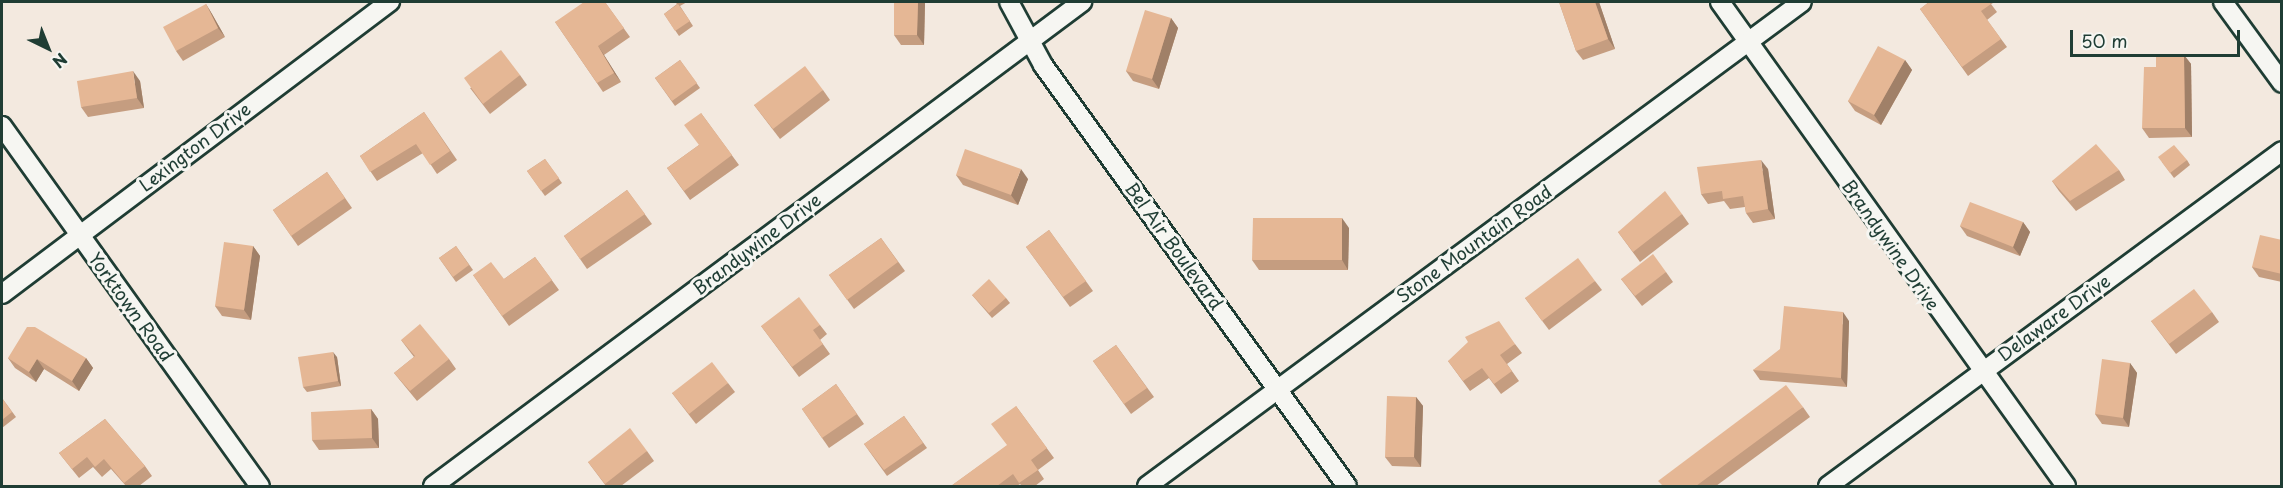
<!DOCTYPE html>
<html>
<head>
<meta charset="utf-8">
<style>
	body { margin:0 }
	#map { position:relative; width:2283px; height:488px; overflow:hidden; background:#f3e9df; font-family:"Playpen Sans",sans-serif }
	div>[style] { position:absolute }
	.roads { filter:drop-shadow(2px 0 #1f3d34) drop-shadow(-2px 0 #1f3d34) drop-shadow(0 2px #1f3d34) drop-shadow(0 -2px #1f3d34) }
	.street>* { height:18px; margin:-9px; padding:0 9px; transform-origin:9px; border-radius:9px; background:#f6f6f2 }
	.wall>* { inset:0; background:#c59d80 }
	.shaded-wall>* { inset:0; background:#a08068 }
	.building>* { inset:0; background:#e5b795 }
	span { translate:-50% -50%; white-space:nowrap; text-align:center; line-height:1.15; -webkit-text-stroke:6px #f6f6f2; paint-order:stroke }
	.street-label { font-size:18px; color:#1f3d34 }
	.frame { position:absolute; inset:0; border:3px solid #1f3d34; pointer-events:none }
	.north { position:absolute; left:18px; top:18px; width:60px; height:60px; -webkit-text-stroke:4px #f6f6f2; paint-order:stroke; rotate:137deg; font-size:16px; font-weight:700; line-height:24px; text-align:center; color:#1f3d34 }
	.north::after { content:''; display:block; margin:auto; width:21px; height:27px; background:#1f3d34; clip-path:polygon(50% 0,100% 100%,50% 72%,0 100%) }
	.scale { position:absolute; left:2070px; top:30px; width:170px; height:27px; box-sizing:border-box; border:3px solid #1f3d34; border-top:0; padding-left:8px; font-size:18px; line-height:21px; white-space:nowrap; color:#1f3d34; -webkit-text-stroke:4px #f6f6f2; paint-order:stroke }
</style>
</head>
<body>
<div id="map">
	<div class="roads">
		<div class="street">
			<i style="left:1009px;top:2px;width:72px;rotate:61.6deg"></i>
			<i style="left:1043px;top:65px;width:519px;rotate:54.17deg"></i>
			<i style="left:1720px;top:2px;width:595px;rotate:54.44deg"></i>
			<i style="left:2223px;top:2px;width:100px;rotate:53.9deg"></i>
			<i style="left:2px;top:126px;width:443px;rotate:54.4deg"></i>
			<i style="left:2px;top:294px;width:486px;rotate:-37deg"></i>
			<i style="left:433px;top:486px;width:810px;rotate:-36.71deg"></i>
			<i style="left:1147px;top:486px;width:814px;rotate:-36.46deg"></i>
			<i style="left:1828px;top:486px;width:564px;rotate:-36.42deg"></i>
		</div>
	</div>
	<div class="wall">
		<i style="clip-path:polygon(605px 2px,630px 37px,604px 55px,621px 82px,603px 92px,555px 22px)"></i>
		<i style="clip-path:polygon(675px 2px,687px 2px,680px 6px,693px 26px,679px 36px,664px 14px,677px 4px)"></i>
		<i style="clip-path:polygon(894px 2px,925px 2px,924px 45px,901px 45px,894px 35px)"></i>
		<i style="clip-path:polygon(1559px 2px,1599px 2px,1615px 49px,1583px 60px,1576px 51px)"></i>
		<i style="clip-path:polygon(1929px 2px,1995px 2px,1991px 4px,1997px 12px,1987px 20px,2007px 47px,1968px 76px,1920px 9px)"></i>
		<i style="clip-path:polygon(2078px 2px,2103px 2px,2079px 3px)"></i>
		<i style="clip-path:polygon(206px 4px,212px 14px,225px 37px,183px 61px,176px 51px)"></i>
		<i style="clip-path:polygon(1171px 18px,1178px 28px,1159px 89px,1133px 81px,1126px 71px)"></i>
		<i style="clip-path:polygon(2184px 55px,2191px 64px,2192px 137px,2149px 138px,2142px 128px)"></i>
		<i style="clip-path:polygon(680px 60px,700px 88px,675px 106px,655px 78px)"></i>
		<i style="clip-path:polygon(1905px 60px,1912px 70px,1881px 125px,1855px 111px,1848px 101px)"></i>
		<i style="clip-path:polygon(520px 75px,527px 85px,490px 114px,470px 88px)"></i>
		<i style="clip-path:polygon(140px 81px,144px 108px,88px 117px,81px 107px)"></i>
		<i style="clip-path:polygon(823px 90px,830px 100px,780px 139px,754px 105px)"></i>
		<i style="clip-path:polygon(424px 112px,457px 160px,437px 174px,423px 153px,377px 181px,360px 156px)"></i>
		<i style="clip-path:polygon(701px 113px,739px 165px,690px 200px,667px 168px,699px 145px)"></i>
		<i style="clip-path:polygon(545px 159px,562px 183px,545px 196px,527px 171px)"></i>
		<i style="clip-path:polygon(2187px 160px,2190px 165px,2174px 178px,2162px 162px)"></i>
		<i style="clip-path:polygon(1768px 169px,1775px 219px,1753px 223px,1746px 213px,1745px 207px,1730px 209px,1724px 201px,1708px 204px,1701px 194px)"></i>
		<i style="clip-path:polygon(2119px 170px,2125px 180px,2076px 211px,2059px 191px,2052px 181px)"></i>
		<i style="clip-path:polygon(327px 172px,352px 208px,298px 246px,273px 210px)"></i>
		<i style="clip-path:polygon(956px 175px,1028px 179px,1018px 205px,963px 185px)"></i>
		<i style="clip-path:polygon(627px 190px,652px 224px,587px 269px,564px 236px)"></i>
		<i style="clip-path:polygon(1682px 214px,1689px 224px,1640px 262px,1618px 232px)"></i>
		<i style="clip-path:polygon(2023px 222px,2030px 232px,2020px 256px,1967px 236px,1960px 226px)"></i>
		<i style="clip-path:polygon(1349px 228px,1348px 270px,1259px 270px,1252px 260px)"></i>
		<i style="clip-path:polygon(1049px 230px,1093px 291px,1070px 307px,1026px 247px)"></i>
		<i style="clip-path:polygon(881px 238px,905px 271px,854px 309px,829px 275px)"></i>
		<i style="clip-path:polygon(2282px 240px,2282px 282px,2259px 277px,2252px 267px)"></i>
		<i style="clip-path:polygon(253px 246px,260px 256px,251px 320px,222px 316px,215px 306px)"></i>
		<i style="clip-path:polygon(456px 246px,473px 270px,456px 282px,439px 258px)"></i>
		<i style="clip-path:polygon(535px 257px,559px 290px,509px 326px,473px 275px,504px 279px)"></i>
		<i style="clip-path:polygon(1666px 272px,1673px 282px,1642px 306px,1621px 279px)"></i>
		<i style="clip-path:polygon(1595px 281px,1602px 290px,1549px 330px,1525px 298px)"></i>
		<i style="clip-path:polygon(972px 295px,1006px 298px,1010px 303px,992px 318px)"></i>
		<i style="clip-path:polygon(2212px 312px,2219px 322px,2176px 354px,2151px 321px)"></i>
		<i style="clip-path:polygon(1849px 321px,1847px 387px,1760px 380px,1753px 370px)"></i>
		<i style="clip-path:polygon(820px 325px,827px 334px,820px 340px,830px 354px,799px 377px,761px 326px)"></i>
		<i style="clip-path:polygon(401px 340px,449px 359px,456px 369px,417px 401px,394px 373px,414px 357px)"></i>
		<i style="clip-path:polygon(1515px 344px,1522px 353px,1507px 364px,1519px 381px,1501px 394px,1489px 378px,1470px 391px,1448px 361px)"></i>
		<i style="clip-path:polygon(1116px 345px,1154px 397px,1131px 414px,1093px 361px)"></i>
		<i style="clip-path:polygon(337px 357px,341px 386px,307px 392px,303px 387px)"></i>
		<i style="clip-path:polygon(8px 358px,86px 358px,93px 368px,79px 391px,44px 369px,36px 382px,15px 368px)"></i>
		<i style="clip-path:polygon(2130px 363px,2137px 373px,2129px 427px,2102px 424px,2095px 414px)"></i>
		<i style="clip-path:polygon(728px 383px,735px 392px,696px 424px,672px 393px)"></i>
		<i style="clip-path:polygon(836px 384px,864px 424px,829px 448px,802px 409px)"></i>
		<i style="clip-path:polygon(1416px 397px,1423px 406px,1421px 467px,1392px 466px,1385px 457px)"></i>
		<i style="clip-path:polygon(2px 398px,16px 417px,2px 428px)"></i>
		<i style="clip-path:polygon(1016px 406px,1054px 458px,1038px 470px,1044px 479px,1035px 486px,1022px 486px,1020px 484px,1017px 486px,951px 486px,1007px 446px)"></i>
		<i style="clip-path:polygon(1803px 407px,1810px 417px,1716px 486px,1662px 486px)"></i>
		<i style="clip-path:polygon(371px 409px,378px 419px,379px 448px,319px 450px,312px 440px)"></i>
		<i style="clip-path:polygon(904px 416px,927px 448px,887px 476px,864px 444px)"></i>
		<i style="clip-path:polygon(105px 419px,145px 466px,152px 476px,139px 486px,126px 486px,111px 469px,102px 477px,93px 467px,79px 478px,59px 453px)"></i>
		<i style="clip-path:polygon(647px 451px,654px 461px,621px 486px,606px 486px,588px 462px)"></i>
	</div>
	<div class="shaded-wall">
		<i style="clip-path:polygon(918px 2px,925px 2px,924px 45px,917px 35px)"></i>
		<i style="clip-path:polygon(1595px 2px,1599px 2px,1615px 49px,1608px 39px)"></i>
		<i style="clip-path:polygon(206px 4px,212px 14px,225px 37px,218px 28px)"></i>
		<i style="clip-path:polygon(1171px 18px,1178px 28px,1159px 89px,1152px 79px)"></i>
		<i style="clip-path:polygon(598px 46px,604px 55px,621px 82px,614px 73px)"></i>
		<i style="clip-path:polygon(2184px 55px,2191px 64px,2192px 137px,2185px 128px)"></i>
		<i style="clip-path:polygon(1905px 60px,1912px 70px,1881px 125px,1874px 115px)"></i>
		<i style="clip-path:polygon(133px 71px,140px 81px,144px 108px,137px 98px)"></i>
		<i style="clip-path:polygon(1761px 160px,1768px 169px,1775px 219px,1768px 209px)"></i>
		<i style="clip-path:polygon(1021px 169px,1028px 179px,1018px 205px,1011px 195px)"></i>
		<i style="clip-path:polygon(1342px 218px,1349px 228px,1348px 270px,1342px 260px)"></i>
		<i style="clip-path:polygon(2023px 222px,2030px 232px,2020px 256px,2013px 247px)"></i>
		<i style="clip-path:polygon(253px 246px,260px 256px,251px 320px,244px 310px)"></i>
		<i style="clip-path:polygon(1843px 312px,1849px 321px,1847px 387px,1841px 378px)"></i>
		<i style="clip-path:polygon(333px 352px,337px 357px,341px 386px,338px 381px)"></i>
		<i style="clip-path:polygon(86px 358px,93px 368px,79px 391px,72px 381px)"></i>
		<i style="clip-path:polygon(37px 359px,44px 369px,36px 382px,29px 372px)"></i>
		<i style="clip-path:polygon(2130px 363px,2137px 373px,2129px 427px,2123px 418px)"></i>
		<i style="clip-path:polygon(1416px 397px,1423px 406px,1421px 467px,1414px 457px)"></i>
		<i style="clip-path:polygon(371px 409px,378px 419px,379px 448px,372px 438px)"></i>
	</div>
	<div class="building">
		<i style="clip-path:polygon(584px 2px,605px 2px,624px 28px,598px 46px,614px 73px,597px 83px,555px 22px)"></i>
		<i style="clip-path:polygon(894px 2px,918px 2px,917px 35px,894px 35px)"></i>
		<i style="clip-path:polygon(1559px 2px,1595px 2px,1608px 39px,1576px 51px)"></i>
		<i style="clip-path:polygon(1929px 2px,1989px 2px,1991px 4px,1981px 11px,2001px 39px,1962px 67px,1920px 9px)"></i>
		<i style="clip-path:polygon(206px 4px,218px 28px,176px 51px,163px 27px)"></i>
		<i style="clip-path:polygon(678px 4px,690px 21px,675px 31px,664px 14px)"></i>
		<i style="clip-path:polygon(1145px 10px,1171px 18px,1152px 79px,1126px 71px)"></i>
		<i style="clip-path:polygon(1878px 46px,1905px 60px,1874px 115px,1848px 101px)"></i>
		<i style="clip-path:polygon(501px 50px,520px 75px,483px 104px,464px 78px)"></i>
		<i style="clip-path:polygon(2156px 55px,2184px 55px,2185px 128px,2142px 128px,2144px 67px,2156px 67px)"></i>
		<i style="clip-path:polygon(680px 60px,697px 83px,672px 101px,655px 78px)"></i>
		<i style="clip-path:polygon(805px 66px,823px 90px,773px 129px,754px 105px)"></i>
		<i style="clip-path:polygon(133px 71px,137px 98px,81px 107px,77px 81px)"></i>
		<i style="clip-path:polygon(424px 112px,450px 151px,430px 165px,416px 144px,370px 172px,360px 156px)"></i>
		<i style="clip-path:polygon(701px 113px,732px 155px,684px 191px,667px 168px,699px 145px,684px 125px)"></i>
		<i style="clip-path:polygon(2096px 144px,2119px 170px,2070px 201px,2052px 181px)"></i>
		<i style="clip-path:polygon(2174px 145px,2187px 160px,2170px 173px,2158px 157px)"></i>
		<i style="clip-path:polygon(965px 149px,1021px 169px,1011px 195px,956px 175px)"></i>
		<i style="clip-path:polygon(545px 159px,559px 178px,541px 191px,527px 171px)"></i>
		<i style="clip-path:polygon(1761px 160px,1768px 209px,1746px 213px,1743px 196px,1723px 199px,1722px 191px,1701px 194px,1697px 167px)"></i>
		<i style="clip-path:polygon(327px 172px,345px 198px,291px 236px,273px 210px)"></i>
		<i style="clip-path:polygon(627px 190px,645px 214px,580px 259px,564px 236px)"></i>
		<i style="clip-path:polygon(1665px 191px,1682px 214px,1633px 252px,1618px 232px)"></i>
		<i style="clip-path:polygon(1970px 202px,2023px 222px,2013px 247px,1960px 226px)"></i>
		<i style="clip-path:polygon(1253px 218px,1342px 218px,1342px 260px,1252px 260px)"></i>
		<i style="clip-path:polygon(1049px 230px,1086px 281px,1063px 297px,1026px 247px)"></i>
		<i style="clip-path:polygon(2260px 235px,2282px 240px,2282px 274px,2252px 267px)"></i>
		<i style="clip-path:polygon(881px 238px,898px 262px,847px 300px,829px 275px)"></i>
		<i style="clip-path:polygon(224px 242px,253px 246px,244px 310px,215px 306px)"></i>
		<i style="clip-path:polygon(456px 246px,469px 265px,453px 277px,439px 258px)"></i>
		<i style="clip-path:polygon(1653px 254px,1666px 272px,1635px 296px,1621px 279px)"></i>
		<i style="clip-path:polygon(535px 257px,552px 280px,502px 316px,473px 275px,491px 262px,504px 279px)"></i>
		<i style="clip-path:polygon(1578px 258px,1595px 281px,1542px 321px,1525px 298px)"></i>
		<i style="clip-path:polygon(989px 279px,1006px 298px,989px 313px,972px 295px)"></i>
		<i style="clip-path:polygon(2194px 289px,2212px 312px,2169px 344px,2151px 321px)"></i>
		<i style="clip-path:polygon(799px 297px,820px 325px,813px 330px,823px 344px,792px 367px,761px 326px)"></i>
		<i style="clip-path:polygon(1784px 306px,1843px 312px,1841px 378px,1753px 370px,1780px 349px)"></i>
		<i style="clip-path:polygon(1499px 321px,1515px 344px,1500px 355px,1512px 371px,1494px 384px,1482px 368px,1463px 381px,1448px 361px,1468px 342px,1465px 337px)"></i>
		<i style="clip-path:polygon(420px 324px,449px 359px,410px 391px,394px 373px,415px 356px,401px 340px)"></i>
		<i style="clip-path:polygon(27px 327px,35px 327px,86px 358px,72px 381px,37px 359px,29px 372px,8px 358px)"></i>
		<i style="clip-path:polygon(1116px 345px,1147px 388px,1124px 404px,1093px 361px)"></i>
		<i style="clip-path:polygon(333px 352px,338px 381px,303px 387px,298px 357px)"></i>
		<i style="clip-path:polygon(2102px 359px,2130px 363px,2123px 418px,2095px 414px)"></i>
		<i style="clip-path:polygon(712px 362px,728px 383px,689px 414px,672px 393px)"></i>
		<i style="clip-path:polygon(836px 384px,857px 414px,822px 438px,802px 409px)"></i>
		<i style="clip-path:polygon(1786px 385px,1803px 407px,1696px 486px,1663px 486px,1658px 481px)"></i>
		<i style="clip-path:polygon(1387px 396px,1416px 397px,1414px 457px,1385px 457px)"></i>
		<i style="clip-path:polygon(2px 398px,12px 412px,2px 420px)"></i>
		<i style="clip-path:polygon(1016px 406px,1047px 448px,1031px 460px,1038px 470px,1019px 483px,1013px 474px,997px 486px,951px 486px,1007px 445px,991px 424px)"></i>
		<i style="clip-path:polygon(371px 409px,372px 438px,312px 440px,311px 412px)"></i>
		<i style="clip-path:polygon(904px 416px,923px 443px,884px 470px,864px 444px)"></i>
		<i style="clip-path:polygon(105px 419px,145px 466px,124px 483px,104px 459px,95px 467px,87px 457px,72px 469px,59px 453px)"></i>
		<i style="clip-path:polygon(630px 428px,647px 451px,605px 484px,588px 462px)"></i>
	</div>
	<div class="street-label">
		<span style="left:195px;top:147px;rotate:-37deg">Lexington Drive</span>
		<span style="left:757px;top:244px;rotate:-37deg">Brandywine Drive</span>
		<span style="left:1474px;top:244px;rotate:-36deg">Stone Mountain Road</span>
		<span style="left:1891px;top:245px;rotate:55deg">Brandywine Drive</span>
		<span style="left:1174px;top:246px;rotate:54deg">Bel Air Boulevard</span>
		<span style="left:131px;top:307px;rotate:54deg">Yorktown Road</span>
		<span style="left:2054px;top:318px;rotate:-36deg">Delaware Drive</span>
	</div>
	<div class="frame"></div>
	<div class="north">N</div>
	<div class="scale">50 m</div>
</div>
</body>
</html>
